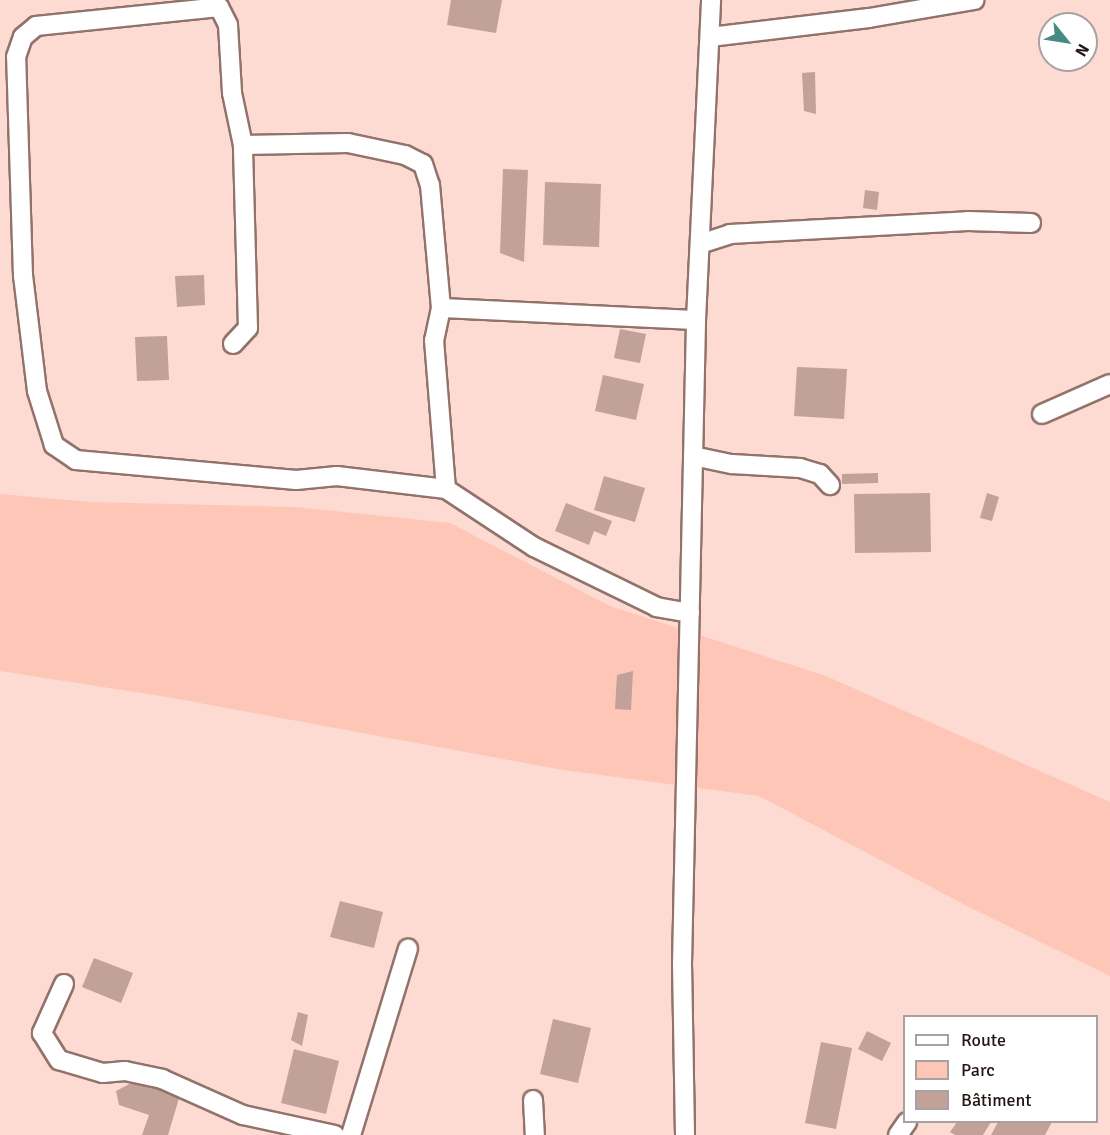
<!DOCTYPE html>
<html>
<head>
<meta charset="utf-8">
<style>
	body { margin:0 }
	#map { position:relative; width:1110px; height:1135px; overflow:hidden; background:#fedbd2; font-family:Signika,sans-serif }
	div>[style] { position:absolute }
	.green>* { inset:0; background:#fec6b7 }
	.building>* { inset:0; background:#c1a198 }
	.roads { filter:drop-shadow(2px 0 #92736b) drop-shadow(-2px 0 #92736b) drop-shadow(0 2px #92736b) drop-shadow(0 -2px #92736b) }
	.street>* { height:18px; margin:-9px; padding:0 9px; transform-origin:9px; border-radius:9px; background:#fff }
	span { translate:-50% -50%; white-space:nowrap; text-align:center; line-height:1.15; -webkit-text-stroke:6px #fff; paint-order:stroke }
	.legend { position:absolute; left:903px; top:1015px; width:195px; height:108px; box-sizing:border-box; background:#fff; border:2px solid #a7a2a1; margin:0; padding:8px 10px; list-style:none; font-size:18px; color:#221613 }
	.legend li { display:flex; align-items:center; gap:12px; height:30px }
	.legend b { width:30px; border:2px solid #a7a2a1 }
	.north { position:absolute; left:1038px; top:12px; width:60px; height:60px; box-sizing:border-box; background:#fff; border:2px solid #a7a2a1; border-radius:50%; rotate:120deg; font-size:16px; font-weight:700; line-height:24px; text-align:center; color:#221613 }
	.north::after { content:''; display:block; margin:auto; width:21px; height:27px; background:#458b83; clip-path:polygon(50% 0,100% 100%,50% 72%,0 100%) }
</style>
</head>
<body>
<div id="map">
	<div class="green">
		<i style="clip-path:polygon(0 494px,91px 502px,295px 507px,450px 523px,610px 606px,826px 676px,1110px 802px,1110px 976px,967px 906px,759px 796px,563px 770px,167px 697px,0 671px)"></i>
	</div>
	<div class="building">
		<i style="clip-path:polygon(451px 0,502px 0,496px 33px,447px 25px)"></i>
		<i style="clip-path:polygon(815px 72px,816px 114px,804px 111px,802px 73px)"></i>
		<i style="clip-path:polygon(503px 169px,528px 170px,524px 262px,500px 253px)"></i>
		<i style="clip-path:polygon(545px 182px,601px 184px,599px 247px,543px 245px)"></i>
		<i style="clip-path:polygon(865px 190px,879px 192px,877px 210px,863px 208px)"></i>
		<i style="clip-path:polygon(204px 275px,205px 305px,177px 307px,175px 276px)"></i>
		<i style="clip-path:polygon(620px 329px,646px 334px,640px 363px,614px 358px)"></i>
		<i style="clip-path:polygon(167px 336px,169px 380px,137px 381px,135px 337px)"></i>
		<i style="clip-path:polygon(797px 367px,847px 369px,844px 419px,794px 416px)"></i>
		<i style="clip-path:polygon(603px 375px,644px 384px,636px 420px,595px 411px)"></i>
		<i style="clip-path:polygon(878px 473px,878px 483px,842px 484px,842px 474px)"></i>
		<i style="clip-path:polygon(604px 476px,645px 488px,635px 522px,594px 510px)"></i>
		<i style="clip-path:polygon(930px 493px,931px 552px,855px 553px,854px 494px)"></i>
		<i style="clip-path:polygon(987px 493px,999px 497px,992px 521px,980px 518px)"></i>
		<i style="clip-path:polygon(566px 503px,612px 521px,606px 536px,594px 531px,589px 545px,555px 531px)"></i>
		<i style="clip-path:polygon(633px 671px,631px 710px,615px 709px,617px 675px)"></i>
		<i style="clip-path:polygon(340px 901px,383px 912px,374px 948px,330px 937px)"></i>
		<i style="clip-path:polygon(94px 958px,133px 973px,121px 1003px,82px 987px)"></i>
		<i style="clip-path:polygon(298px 1012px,308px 1015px,302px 1046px,291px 1040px)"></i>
		<i style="clip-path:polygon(553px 1019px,591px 1028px,578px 1083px,540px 1074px)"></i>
		<i style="clip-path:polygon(867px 1031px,891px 1043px,882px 1061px,858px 1049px)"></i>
		<i style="clip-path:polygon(821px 1042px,852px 1048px,836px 1129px,805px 1123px)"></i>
		<i style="clip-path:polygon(294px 1049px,339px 1061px,326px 1114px,281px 1103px)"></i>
		<i style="clip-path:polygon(135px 1081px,180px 1095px,168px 1135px,142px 1135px,149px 1115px,119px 1105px,116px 1091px)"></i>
		<i style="clip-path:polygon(957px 1122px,991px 1122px,983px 1135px,955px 1135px,950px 1132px)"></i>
		<i style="clip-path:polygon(998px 1122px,1052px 1122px,1045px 1135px,991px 1135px)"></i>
	</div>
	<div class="roads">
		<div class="street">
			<i style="left:710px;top:37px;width:160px;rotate:-6.8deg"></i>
			<i style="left:869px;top:18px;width:107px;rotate:-9.7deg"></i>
			<i style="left:700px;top:244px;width:32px;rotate:-18deg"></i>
			<i style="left:730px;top:234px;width:238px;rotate:-3.1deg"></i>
			<i style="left:968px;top:221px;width:63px;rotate:1.8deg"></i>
			<i style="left:441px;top:308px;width:33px;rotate:102deg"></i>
			<i style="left:434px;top:340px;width:149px;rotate:85.4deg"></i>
			<i style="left:233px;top:344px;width:22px;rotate:-47deg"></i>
			<i style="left:248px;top:328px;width:183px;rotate:-91.6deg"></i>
			<i style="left:1042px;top:414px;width:74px;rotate:-23.8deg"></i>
			<i style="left:693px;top:456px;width:40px;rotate:12deg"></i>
			<i style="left:732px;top:464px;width:68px;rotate:3.4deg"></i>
			<i style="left:800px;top:468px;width:21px;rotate:17deg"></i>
			<i style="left:820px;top:474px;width:15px;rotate:48deg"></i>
			<i style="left:690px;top:613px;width:34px;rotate:-170deg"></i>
			<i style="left:657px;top:607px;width:137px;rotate:-154deg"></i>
			<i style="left:534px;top:547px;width:105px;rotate:-146.6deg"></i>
			<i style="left:446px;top:489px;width:110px;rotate:-173.2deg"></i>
			<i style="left:337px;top:476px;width:41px;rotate:174.4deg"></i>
			<i style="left:296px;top:480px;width:221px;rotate:-174.8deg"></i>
			<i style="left:76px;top:460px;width:27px;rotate:-146deg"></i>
			<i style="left:54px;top:445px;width:57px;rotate:-107.5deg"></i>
			<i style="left:37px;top:391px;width:116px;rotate:-96.9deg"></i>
			<i style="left:23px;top:276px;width:219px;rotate:-91.8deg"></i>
			<i style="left:16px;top:57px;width:21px;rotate:-71deg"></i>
			<i style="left:23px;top:37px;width:17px;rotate:-40deg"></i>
			<i style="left:36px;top:26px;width:184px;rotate:-5.9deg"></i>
			<i style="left:219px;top:7px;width:20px;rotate:63deg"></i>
			<i style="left:228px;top:25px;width:68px;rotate:86.6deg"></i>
			<i style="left:232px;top:93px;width:53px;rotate:78.1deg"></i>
			<i style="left:243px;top:145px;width:105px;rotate:-1.1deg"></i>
			<i style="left:348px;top:143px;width:58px;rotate:11.9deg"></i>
			<i style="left:405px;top:155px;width:20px;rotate:27deg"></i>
			<i style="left:423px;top:164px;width:22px;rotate:72deg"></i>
			<i style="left:430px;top:185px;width:123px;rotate:84.9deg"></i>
			<i style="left:441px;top:308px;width:255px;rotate:2.7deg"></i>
			<i style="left:64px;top:984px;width:54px;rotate:114.2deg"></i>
			<i style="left:42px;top:1033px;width:32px;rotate:58deg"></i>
			<i style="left:59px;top:1060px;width:46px;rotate:16.5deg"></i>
			<i style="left:103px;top:1073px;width:22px;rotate:-5deg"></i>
			<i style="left:125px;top:1071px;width:38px;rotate:12deg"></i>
			<i style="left:162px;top:1079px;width:89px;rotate:24deg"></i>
			<i style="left:243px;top:1115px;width:94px;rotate:12.3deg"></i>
			<i style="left:533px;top:1100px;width:35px;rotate:87deg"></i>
			<i style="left:351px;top:1135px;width:195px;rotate:-73deg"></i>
			<i style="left:685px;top:1135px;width:171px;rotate:-91deg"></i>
			<i style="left:682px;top:964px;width:644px;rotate:-88.75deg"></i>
			<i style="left:696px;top:320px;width:320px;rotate:-87.3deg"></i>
			<i style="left:898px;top:1135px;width:16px;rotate:-55deg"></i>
		</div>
	</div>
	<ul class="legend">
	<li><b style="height:8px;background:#fff"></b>Route</li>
	<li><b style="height:16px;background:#fec6b7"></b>Parc</li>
	<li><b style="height:16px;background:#c1a198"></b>Bâtiment</li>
	</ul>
	<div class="north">N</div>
</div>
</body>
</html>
